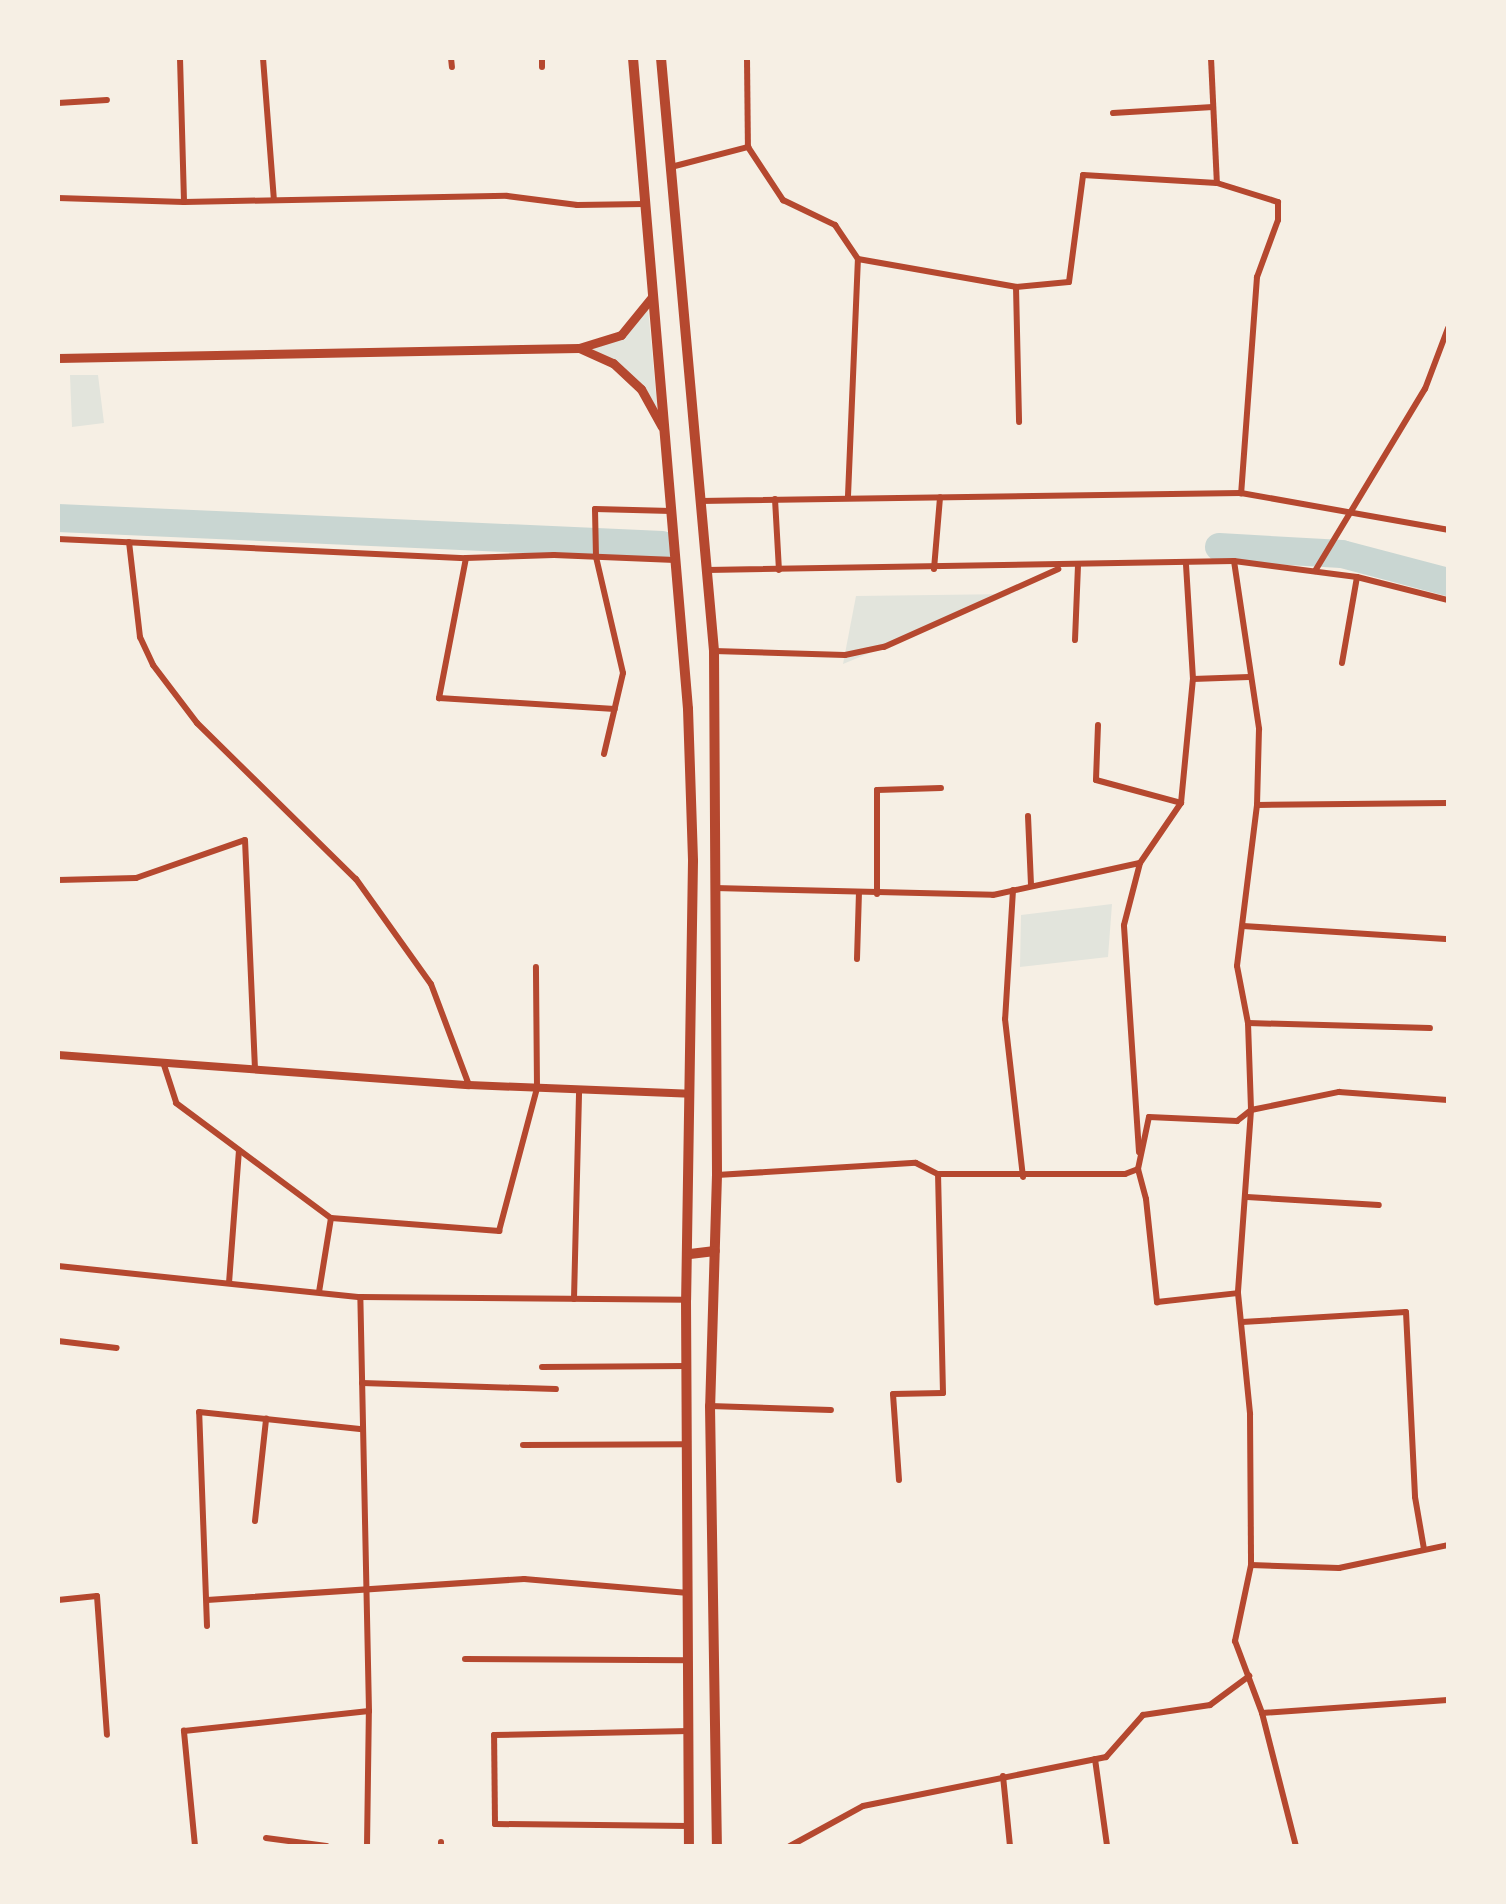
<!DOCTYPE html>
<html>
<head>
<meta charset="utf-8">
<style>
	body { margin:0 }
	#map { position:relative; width:1506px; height:1904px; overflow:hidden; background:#f6efe4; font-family:"DejaVu Sans",sans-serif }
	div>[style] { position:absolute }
	.green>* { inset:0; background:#e2e4dc }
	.river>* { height:28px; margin:-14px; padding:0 14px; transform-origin:14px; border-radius:14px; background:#c9d6d2 }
	.minor>* { height:6px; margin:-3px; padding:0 3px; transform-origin:3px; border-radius:3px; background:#b5482f }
	.tertiary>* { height:8px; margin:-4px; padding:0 4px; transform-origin:4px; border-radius:4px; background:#b5482f }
	.secondary>* { height:9px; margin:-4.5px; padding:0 4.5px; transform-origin:4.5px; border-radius:4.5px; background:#b5482f }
	.primary>* { height:10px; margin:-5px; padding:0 5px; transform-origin:5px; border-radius:5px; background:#b5482f }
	span { translate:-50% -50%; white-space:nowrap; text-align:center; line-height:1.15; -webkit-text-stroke:7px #f6efe4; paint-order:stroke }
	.frame { position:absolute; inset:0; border:60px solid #f6efe4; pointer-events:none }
</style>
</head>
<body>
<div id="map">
	<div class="green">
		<i style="clip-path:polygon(648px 308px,658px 415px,643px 388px,585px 348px,622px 336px)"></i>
		<i style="clip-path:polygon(70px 375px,98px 375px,104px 423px,72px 427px)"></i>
		<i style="clip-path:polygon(1011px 594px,884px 647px,843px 664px,856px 596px)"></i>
		<i style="clip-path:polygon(1112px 904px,1108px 957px,1020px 967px,1021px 915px)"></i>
	</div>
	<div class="river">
		<i style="left:58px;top:518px;width:605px;rotate:2.56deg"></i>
		<i style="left:1219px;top:547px;width:123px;rotate:3.3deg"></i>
		<i style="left:1342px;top:554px;width:110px;rotate:14.8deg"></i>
	</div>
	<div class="minor">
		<i style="left:180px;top:58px;width:144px;rotate:88.4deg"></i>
		<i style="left:263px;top:58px;width:142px;rotate:85.6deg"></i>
		<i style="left:451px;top:58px;width:9px;rotate:84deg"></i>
		<i style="left:542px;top:58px;width:9px;rotate:90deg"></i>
		<i style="left:747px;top:58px;width:89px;rotate:89.4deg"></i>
		<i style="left:1211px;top:58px;width:125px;rotate:87.3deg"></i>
		<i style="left:1217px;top:183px;width:64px;rotate:17.3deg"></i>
		<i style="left:1278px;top:202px;width:18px;rotate:90deg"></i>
		<i style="left:1278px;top:220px;width:61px;rotate:110.2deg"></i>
		<i style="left:1257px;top:277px;width:217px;rotate:94.2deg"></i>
		<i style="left:58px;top:103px;width:49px;rotate:-3.5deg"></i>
		<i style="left:1113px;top:113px;width:100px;rotate:-3.4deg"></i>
		<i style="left:671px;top:167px;width:80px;rotate:-14.6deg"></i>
		<i style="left:748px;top:147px;width:64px;rotate:56.6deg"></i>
		<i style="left:783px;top:200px;width:58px;rotate:25.7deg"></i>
		<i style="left:835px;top:225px;width:41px;rotate:55.9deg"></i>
		<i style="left:858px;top:259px;width:160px;rotate:10deg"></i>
		<i style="left:1016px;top:287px;width:53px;rotate:-5.4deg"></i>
		<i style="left:1069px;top:282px;width:108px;rotate:-82.5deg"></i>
		<i style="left:1083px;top:175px;width:134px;rotate:3.4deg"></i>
		<i style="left:58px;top:198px;width:126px;rotate:1.8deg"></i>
		<i style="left:184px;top:202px;width:323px;rotate:-1.1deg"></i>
		<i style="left:507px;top:196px;width:71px;rotate:7.3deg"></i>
		<i style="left:577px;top:205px;width:67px;rotate:-0.9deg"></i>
		<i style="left:1016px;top:287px;width:135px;rotate:88.7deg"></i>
		<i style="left:848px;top:496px;width:237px;rotate:-87.6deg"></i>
		<i style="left:775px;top:499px;width:71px;rotate:86.8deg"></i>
		<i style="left:700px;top:501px;width:541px;rotate:-0.85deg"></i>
		<i style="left:1241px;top:493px;width:210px;rotate:10.1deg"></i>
		<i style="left:58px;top:539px;width:408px;rotate:2.7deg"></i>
		<i style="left:466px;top:558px;width:88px;rotate:-2deg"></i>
		<i style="left:554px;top:555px;width:121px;rotate:2.4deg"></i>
		<i style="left:129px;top:542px;width:96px;rotate:83.4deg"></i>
		<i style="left:140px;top:637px;width:31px;rotate:65deg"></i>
		<i style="left:153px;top:665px;width:73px;rotate:52.8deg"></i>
		<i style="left:197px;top:723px;width:223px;rotate:44.5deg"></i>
		<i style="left:356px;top:879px;width:129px;rotate:54.5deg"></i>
		<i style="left:431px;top:984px;width:108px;rotate:69.4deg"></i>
		<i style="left:466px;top:558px;width:143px;rotate:100.9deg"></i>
		<i style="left:439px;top:698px;width:176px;rotate:3.6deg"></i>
		<i style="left:1234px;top:561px;width:170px;rotate:81.5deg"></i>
		<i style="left:1259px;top:729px;width:76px;rotate:91.5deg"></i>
		<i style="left:1257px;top:805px;width:162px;rotate:97.1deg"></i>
		<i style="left:1237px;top:966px;width:58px;rotate:79.1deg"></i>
		<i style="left:1248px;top:1023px;width:87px;rotate:88deg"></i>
		<i style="left:1251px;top:1110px;width:183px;rotate:94.1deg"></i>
		<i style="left:1238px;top:1293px;width:122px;rotate:84.3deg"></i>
		<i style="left:1250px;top:1414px;width:151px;rotate:89.6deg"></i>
		<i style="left:1251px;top:1565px;width:78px;rotate:101.9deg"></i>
		<i style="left:1235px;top:1641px;width:77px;rotate:69.4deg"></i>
		<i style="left:1262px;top:1713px;width:137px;rotate:75.7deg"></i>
		<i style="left:934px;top:569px;width:72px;rotate:-85.2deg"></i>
		<i style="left:707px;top:570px;width:527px;rotate:-0.98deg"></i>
		<i style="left:1234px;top:561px;width:124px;rotate:7.4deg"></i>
		<i style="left:1357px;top:577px;width:94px;rotate:14.2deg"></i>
		<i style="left:1315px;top:571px;width:213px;rotate:-58.9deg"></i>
		<i style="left:1425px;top:389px;width:65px;rotate:-69.3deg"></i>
		<i style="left:1075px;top:640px;width:74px;rotate:-87.7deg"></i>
		<i style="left:714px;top:651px;width:131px;rotate:1.7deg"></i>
		<i style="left:845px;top:655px;width:40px;rotate:-12deg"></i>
		<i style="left:884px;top:647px;width:191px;rotate:-24.1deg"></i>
		<i style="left:1342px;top:663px;width:87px;rotate:-80.1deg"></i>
		<i style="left:1193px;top:679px;width:56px;rotate:-2deg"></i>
		<i style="left:1098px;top:725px;width:55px;rotate:92.1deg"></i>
		<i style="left:1096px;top:780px;width:88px;rotate:15.1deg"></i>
		<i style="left:604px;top:754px;width:83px;rotate:-76.8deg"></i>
		<i style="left:623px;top:673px;width:119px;rotate:-103.1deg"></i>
		<i style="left:596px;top:557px;width:48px;rotate:-91.2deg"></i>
		<i style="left:595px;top:509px;width:76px;rotate:1.5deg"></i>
		<i style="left:1257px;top:805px;width:191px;rotate:-0.6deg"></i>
		<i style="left:1028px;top:816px;width:70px;rotate:87.5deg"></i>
		<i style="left:58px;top:880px;width:78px;rotate:-1.5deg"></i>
		<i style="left:136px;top:878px;width:115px;rotate:-19.2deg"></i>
		<i style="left:245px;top:840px;width:230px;rotate:87.5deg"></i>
		<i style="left:715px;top:888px;width:278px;rotate:1.4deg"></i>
		<i style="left:993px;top:895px;width:150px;rotate:-12.3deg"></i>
		<i style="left:1013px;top:890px;width:129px;rotate:93.5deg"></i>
		<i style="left:1005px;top:1019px;width:159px;rotate:83.5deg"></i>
		<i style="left:877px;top:894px;width:104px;rotate:-90deg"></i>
		<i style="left:877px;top:790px;width:64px;rotate:-1.8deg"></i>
		<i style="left:1243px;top:926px;width:203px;rotate:3.7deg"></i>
		<i style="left:857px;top:959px;width:66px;rotate:-88.3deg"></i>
		<i style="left:1248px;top:1023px;width:182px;rotate:1.6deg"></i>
		<i style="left:164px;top:1065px;width:40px;rotate:72deg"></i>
		<i style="left:176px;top:1103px;width:193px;rotate:36.6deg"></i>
		<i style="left:331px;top:1218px;width:169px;rotate:4.4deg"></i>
		<i style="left:499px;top:1231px;width:148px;rotate:-75.1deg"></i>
		<i style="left:537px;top:1088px;width:121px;rotate:-90.5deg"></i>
		<i style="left:1139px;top:1152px;width:227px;rotate:-93.8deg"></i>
		<i style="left:1124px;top:925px;width:64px;rotate:-75.5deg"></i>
		<i style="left:1140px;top:863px;width:73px;rotate:-55.7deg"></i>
		<i style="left:1181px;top:803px;width:125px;rotate:-84.5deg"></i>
		<i style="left:1193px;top:679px;width:116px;rotate:-93.5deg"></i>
		<i style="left:1138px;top:1169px;width:31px;rotate:75deg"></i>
		<i style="left:1146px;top:1199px;width:104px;rotate:83.9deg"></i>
		<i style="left:1157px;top:1302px;width:81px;rotate:-6.3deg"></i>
		<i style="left:717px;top:1175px;width:199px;rotate:-3.5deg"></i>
		<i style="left:916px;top:1163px;width:25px;rotate:27deg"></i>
		<i style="left:938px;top:1174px;width:187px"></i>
		<i style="left:1125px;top:1174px;width:14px;rotate:-21deg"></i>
		<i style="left:1138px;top:1169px;width:53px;rotate:-78.1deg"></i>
		<i style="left:1149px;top:1117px;width:88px;rotate:2.6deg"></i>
		<i style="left:1237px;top:1121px;width:18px;rotate:-38deg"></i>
		<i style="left:1251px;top:1110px;width:90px;rotate:-11.6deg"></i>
		<i style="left:1339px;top:1092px;width:109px;rotate:4.2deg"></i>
		<i style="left:1247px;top:1197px;width:132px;rotate:3.5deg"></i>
		<i style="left:58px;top:1266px;width:304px;rotate:5.9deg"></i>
		<i style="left:229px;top:1283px;width:133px;rotate:-85.7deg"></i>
		<i style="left:319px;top:1292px;width:75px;rotate:-80.8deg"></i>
		<i style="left:574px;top:1299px;width:209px;rotate:-88.6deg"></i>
		<i style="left:1242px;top:1322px;width:164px;rotate:-3.5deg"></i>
		<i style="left:1406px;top:1312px;width:185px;rotate:87.2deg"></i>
		<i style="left:1415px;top:1497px;width:53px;rotate:80.2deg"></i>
		<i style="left:58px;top:1341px;width:59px;rotate:6.8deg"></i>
		<i style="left:542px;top:1367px;width:145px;rotate:-0.4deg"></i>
		<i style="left:362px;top:1383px;width:194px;rotate:1.8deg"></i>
		<i style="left:710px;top:1406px;width:121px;rotate:1.9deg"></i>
		<i style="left:523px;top:1445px;width:164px;rotate:-0.3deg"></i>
		<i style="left:899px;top:1480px;width:86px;rotate:-94deg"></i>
		<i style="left:893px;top:1394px;width:50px;rotate:-1.1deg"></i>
		<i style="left:943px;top:1393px;width:219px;rotate:-91.3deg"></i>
		<i style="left:255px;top:1521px;width:103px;rotate:-83.8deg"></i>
		<i style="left:1251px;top:1565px;width:88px;rotate:2deg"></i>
		<i style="left:1339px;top:1568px;width:111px;rotate:-11.9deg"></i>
		<i style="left:58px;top:1600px;width:39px;rotate:-6deg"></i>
		<i style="left:97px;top:1596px;width:139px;rotate:85.9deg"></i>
		<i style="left:207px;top:1600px;width:318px;rotate:-3.8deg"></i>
		<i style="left:524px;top:1579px;width:165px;rotate:4.9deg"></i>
		<i style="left:207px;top:1626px;width:214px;rotate:-92.1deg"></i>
		<i style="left:199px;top:1412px;width:164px;rotate:6deg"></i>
		<i style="left:465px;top:1659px;width:223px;rotate:0.3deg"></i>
		<i style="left:1262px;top:1713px;width:186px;rotate:-4deg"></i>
		<i style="left:1095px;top:1759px;width:88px;rotate:82.1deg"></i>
		<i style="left:1003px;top:1776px;width:70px;rotate:84.3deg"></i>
		<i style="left:689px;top:1826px;width:194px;rotate:-179.4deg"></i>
		<i style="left:495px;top:1824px;width:89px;rotate:-90.6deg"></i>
		<i style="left:494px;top:1735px;width:195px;rotate:-1.2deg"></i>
		<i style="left:266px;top:1838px;width:61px;rotate:7.6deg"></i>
		<i style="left:441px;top:1842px;width:4px;rotate:90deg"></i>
		<i style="left:195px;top:1846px;width:116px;rotate:-95.5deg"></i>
		<i style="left:184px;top:1731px;width:186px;rotate:-6.2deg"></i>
		<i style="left:367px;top:1846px;width:135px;rotate:-89.2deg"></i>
		<i style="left:369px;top:1711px;width:414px;rotate:-91.2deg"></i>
		<i style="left:360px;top:1297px;width:326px;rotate:0.5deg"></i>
		<i style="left:790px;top:1846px;width:83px;rotate:-28.7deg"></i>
		<i style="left:863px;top:1806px;width:248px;rotate:-11.4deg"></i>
		<i style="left:1106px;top:1757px;width:56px;rotate:-48.6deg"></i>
		<i style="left:1143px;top:1715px;width:68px;rotate:-8.5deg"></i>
		<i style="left:1210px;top:1705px;width:49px;rotate:-36.6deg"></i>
	</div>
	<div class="tertiary">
		<i style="left:58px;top:1055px;width:412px;rotate:4.2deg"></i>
		<i style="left:469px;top:1085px;width:221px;rotate:2.3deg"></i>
	</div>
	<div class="secondary">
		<i style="left:579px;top:348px;width:37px;rotate:24deg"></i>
		<i style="left:613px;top:363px;width:38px;rotate:43deg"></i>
		<i style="left:641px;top:389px;width:43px;rotate:61.1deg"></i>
		<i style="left:58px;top:358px;width:521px;rotate:-1.1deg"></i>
		<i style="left:579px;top:348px;width:44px;rotate:-17.2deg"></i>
		<i style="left:621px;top:335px;width:49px;rotate:-50.8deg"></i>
	</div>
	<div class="primary">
		<i style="left:633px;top:58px;width:653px;rotate:85.17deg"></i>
		<i style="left:688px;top:709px;width:152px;rotate:88.1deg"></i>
		<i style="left:693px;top:861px;width:439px;rotate:90.9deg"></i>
		<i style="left:686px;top:1300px;width:546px;rotate:89.69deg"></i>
		<i style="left:661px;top:58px;width:595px;rotate:84.89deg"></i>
		<i style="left:714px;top:651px;width:524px;rotate:89.67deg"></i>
		<i style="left:717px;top:1175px;width:231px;rotate:91.7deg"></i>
		<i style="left:710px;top:1406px;width:440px;rotate:89.1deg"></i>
		<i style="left:690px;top:1254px;width:25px;rotate:-7deg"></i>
	</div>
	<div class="frame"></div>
</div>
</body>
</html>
